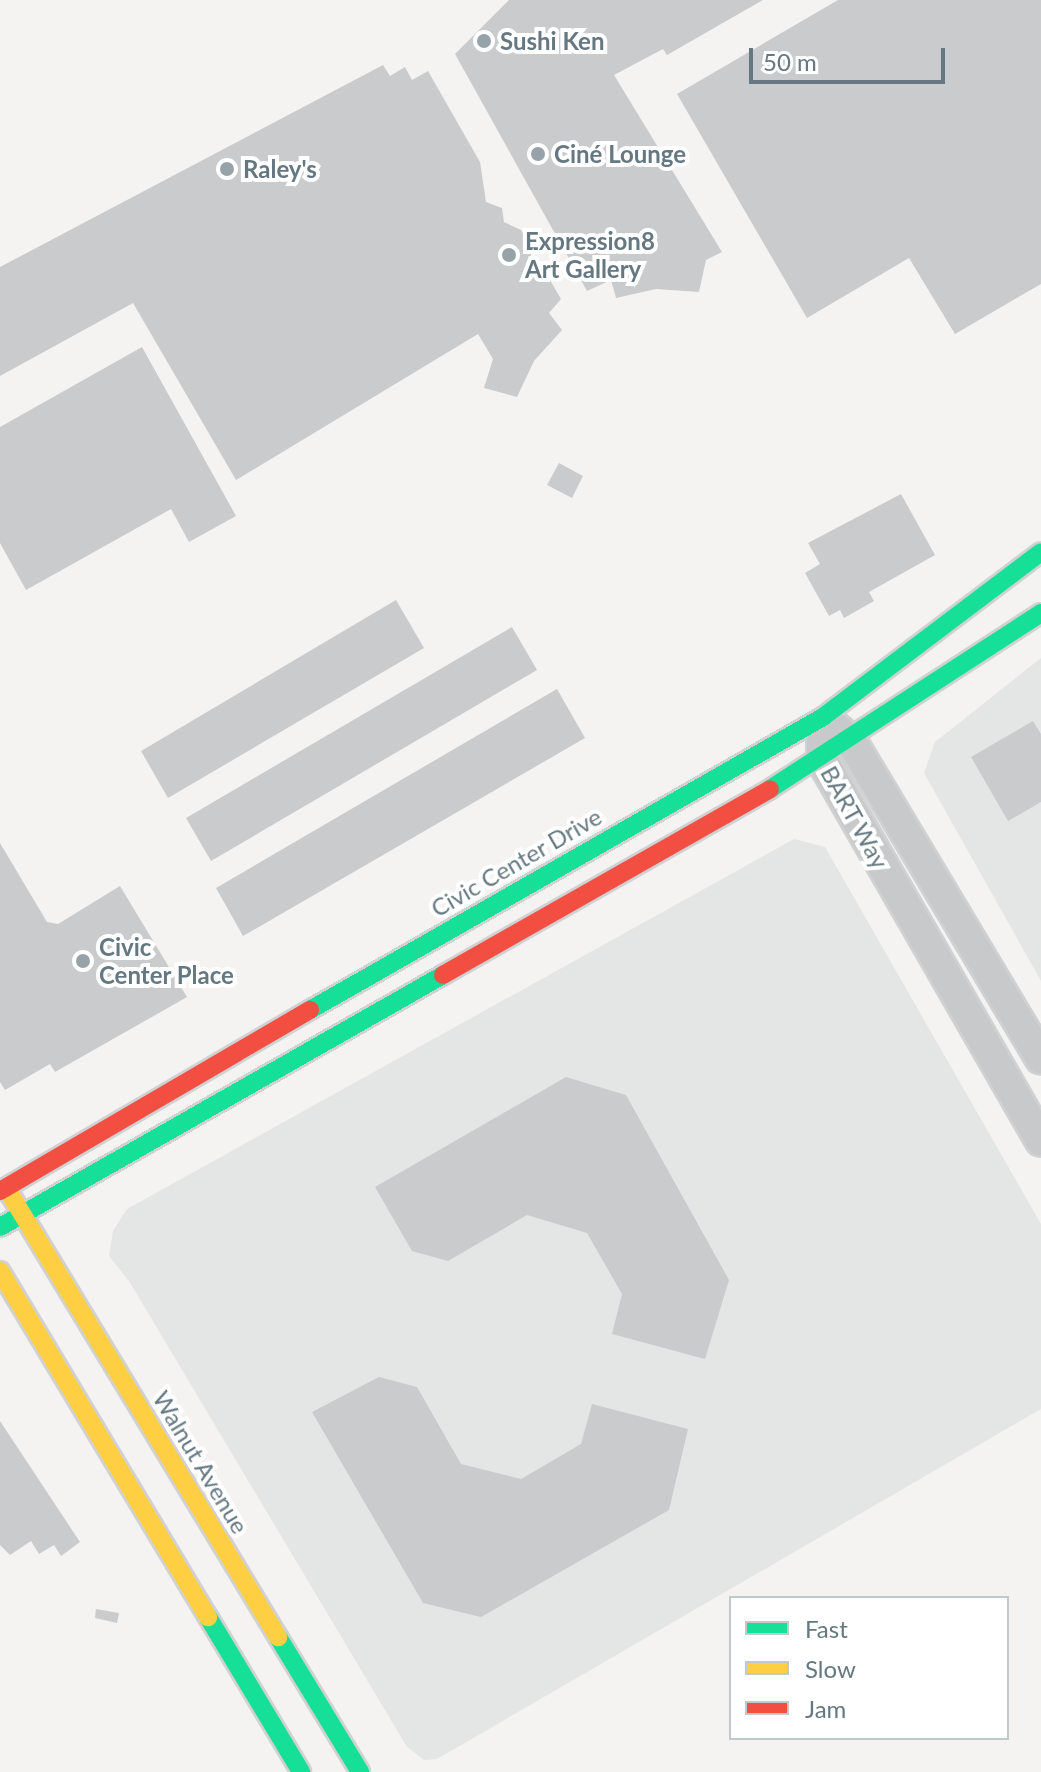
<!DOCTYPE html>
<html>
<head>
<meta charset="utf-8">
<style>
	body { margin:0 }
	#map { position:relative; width:1041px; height:1772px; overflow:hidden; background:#f4f3f2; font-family:Lato,sans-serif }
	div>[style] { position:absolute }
	.built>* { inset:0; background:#e4e5e5 }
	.building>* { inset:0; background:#cacbcc }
	.roads { filter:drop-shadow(2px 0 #d0d1d2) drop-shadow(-2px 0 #d0d1d2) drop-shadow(0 2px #d0d1d2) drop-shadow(0 -2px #d0d1d2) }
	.street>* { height:30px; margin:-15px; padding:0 15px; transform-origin:15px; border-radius:15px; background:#c8c9ca }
	.fast>* { height:18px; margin:-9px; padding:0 9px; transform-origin:9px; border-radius:9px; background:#16e098 }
	.slow>* { height:18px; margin:-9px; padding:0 9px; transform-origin:9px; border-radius:9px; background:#ffcf43 }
	.jam>* { height:18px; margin:-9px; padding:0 9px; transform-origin:9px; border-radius:9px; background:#f24e42 }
	.dots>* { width:22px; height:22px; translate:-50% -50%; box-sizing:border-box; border:4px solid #fff; border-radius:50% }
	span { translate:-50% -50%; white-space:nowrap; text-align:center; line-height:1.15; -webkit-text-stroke:8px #fff; paint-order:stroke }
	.poi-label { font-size:24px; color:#657881; font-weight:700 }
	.left { translate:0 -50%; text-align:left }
	.street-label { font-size:24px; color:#657881 }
	.legend { position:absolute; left:729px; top:1596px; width:280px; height:144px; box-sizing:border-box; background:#fff; border:2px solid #c1c9cd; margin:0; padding:10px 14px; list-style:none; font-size:24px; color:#657881 }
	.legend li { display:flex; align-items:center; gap:16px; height:40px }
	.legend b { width:40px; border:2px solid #c1c9cd }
	.scale { position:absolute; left:749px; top:48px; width:196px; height:36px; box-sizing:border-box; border:4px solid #657881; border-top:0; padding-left:10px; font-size:24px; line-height:28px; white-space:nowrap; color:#657881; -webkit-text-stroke:6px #fff; paint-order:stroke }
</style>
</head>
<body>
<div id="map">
	<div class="built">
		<i style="clip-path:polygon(1041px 658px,1041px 981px,924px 773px,935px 742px)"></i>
		<i style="clip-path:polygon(794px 839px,825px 847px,1041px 1224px,1041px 1409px,437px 1759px,424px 1760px,407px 1747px,129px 1281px,109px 1256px,113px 1231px,127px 1209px)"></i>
	</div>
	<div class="building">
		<i style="clip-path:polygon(509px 0,763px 0,667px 55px,663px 49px,614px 75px,722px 252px,706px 260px,699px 292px,656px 289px,616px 298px,611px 280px,587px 291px,455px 54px)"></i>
		<i style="clip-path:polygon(838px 0,1041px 0,1041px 284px,955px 334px,909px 258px,807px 318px,677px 94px)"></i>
		<i style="clip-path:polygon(383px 65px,390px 76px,405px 67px,412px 80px,428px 71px,480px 162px,486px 202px,502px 208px,504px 222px,521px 230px,561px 299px,549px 313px,562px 330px,534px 361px,517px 397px,484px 388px,493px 359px,478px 334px,236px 480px,133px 303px,0 376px,0 267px)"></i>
		<i style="clip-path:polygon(142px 347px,236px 516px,189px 542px,171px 509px,26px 590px,0 543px,0 427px)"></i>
		<i style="clip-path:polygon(559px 463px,583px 476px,572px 498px,547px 485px)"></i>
		<i style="clip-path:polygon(901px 494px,935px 555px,869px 592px,874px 601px,844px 618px,840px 610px,829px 616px,805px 573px,820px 564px,808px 543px)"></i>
		<i style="clip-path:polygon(396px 600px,424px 648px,168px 798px,141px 751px)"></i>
		<i style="clip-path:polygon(512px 627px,537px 670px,211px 861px,186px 818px)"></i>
		<i style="clip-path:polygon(557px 689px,585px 738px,243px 936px,216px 888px)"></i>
		<i style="clip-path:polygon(1033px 721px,1041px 734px,1041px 802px,1008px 821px,971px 757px)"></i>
		<i style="clip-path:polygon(0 843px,47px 922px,58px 924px,120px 886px,187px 997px,55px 1072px,50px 1064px,5px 1090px,0 1082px)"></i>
		<i style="clip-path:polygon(566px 1077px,626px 1095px,729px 1280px,705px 1359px,612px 1334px,622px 1294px,587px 1233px,527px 1215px,448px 1261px,412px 1251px,375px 1187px)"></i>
		<i style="clip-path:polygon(379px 1377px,417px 1387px,461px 1464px,521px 1479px,581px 1444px,592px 1404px,688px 1429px,669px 1510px,481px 1617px,423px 1603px,312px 1412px)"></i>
		<i style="clip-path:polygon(0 1421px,80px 1542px,61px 1556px,54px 1545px,39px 1554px,31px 1541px,10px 1555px,0 1545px)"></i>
		<i style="clip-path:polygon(96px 1609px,119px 1613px,117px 1623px,95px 1618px)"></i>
	</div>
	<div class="roads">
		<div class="street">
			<i style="left:836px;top:728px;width:20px;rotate:41deg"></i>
			<i style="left:851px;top:741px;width:370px;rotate:59.1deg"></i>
			<i style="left:822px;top:743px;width:17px;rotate:90deg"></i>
			<i style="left:822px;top:760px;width:439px;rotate:60.1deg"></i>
		</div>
		<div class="fast">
			<i style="left:770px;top:789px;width:323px;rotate:-33deg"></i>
			<i style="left:310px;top:1010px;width:591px;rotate:-29.73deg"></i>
			<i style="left:823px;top:717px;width:273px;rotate:-37.1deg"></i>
			<i style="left:0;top:1227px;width:510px;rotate:-29.63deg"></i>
			<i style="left:208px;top:1617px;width:181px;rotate:59deg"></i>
			<i style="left:278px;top:1637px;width:158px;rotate:58.7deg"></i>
		</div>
		<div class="slow">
			<i style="left:7px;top:1189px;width:524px;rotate:58.83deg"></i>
			<i style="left:0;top:1271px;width:404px;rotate:59deg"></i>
		</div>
		<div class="jam">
			<i style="left:443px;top:975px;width:376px;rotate:-29.6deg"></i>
			<i style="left:0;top:1191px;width:359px;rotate:-30.3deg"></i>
		</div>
	</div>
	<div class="dots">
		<i style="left:484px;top:41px;background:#97a3a9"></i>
		<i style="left:538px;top:154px;background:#97a3a9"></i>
		<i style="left:227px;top:169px;background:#97a3a9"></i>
		<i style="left:509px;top:255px;background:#97a3a9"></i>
		<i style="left:83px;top:961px;background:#97a3a9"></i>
	</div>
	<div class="poi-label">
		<span class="left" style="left:500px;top:41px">Sushi Ken</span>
		<span class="left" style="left:554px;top:154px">Ciné Lounge</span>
		<span class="left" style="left:243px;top:169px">Raley's</span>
		<span class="left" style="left:525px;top:255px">Expression8<br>Art Gallery</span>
		<span class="left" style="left:99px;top:961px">Civic<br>Center Place</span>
	</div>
	<div class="street-label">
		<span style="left:855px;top:817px;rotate:61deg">BART Way</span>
		<span style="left:516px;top:862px;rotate:-30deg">Civic Center Drive</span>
		<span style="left:201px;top:1462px;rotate:59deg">Walnut Avenue</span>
	</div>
	<ul class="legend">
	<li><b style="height:10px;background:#16e098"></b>Fast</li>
	<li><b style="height:10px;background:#ffcf43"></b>Slow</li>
	<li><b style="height:10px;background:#f24e42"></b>Jam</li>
	</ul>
	<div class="scale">50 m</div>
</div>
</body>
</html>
